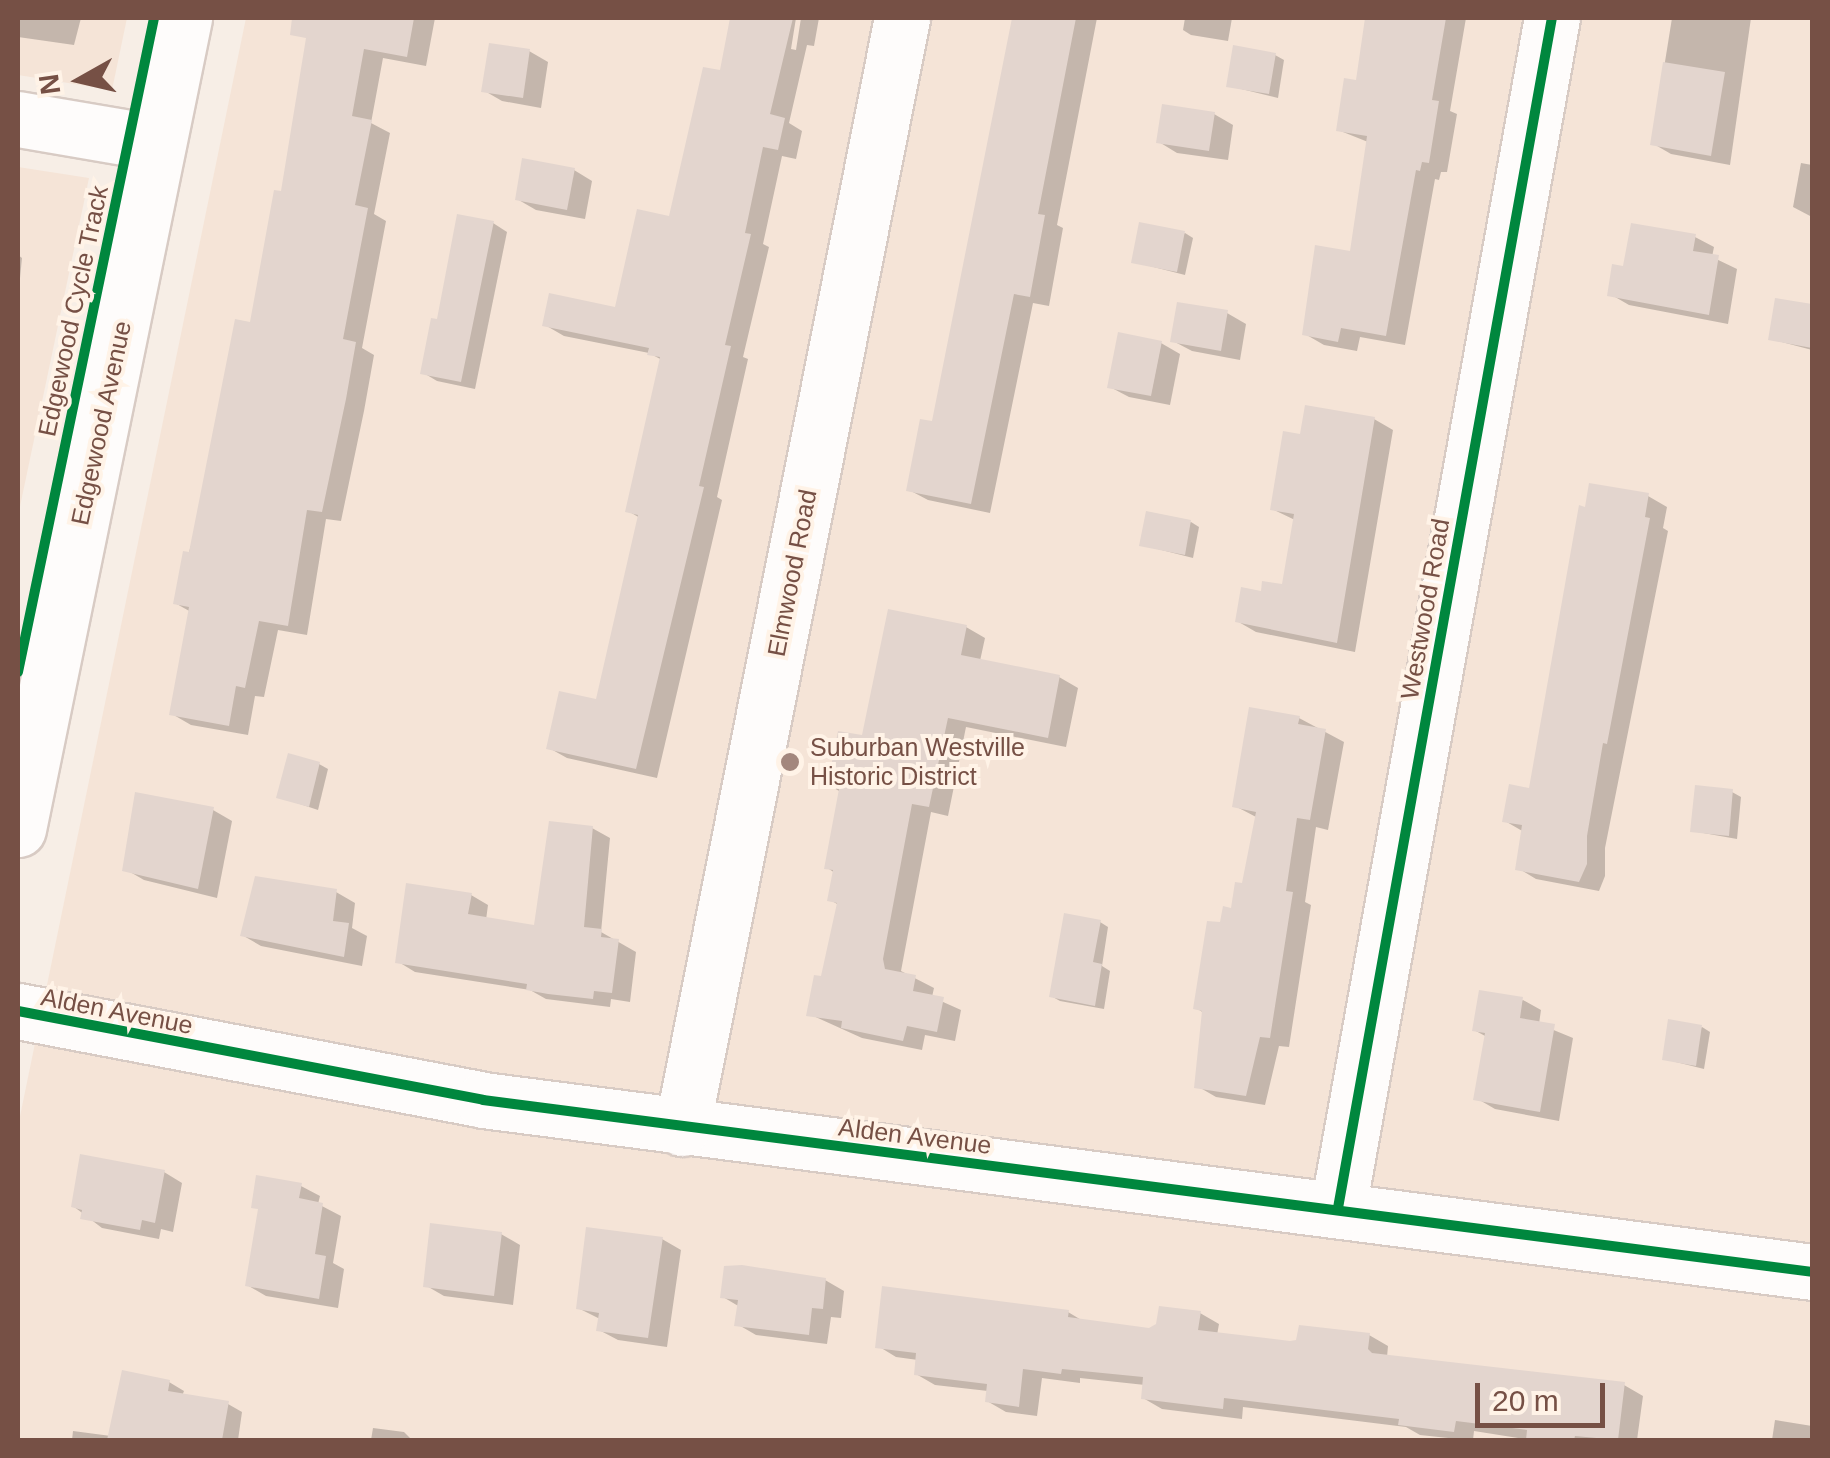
<!DOCTYPE html>
<html>
<head>
<meta charset="utf-8">
<style>
	body { margin:0 }
	#map { position:relative; width:1830px; height:1458px; overflow:hidden; background:#f7eee6; font-family:Helvetica,sans-serif }
	div>[style] { position:absolute }
	.residential>* { inset:0; background:#f5e4d7 }
	.shadow>* { inset:0; background:#0003 }
	.building>* { inset:0; background:#e3d5ce }
	.roads { filter:drop-shadow(2px 0 #d8cbc4) drop-shadow(-2px 0 #d8cbc4) drop-shadow(0 2px #d8cbc4) drop-shadow(0 -2px #d8cbc4) }
	.minor>* { height:55px; margin:-27.5px; padding:0 27.5px; transform-origin:27.5px; border-radius:27.5px; background:#fefcfb }
	.cycleway>* { height:10px; margin:-5px; padding:0 5px; transform-origin:5px; border-radius:5px; background:#00873e }
	.dots>* { width:28px; height:28px; translate:-50% -50%; box-sizing:border-box; border:5px solid #fff3e7; border-radius:50% }
	span { translate:-50% -50%; white-space:nowrap; text-align:center; line-height:1.15; -webkit-text-stroke:8px #fff3e7; paint-order:stroke }
	.street-label { font-size:25px; color:#765045 }
	.poi-label { font-size:25px; color:#765045 }
	.left { translate:0 -50%; text-align:left }
	.frame { position:absolute; inset:0; border:20px solid #765045; pointer-events:none }
	.north { position:absolute; left:30px; top:30px; width:100px; height:100px; -webkit-text-stroke:8px #fff3e7; paint-order:stroke; rotate:262deg; font-size:28px; font-weight:700; line-height:40px; text-align:center; color:#765045 }
	.north::after { content:''; display:block; margin:auto; width:35px; height:45px; background:#765045; clip-path:polygon(50% 0,100% 100%,50% 72%,0 100%) }
	.scale { position:absolute; left:1475px; top:1383px; width:130px; height:45px; box-sizing:border-box; border:5px solid #765045; border-top:0; padding-left:12px; font-size:30px; line-height:35px; white-space:nowrap; color:#765045; -webkit-text-stroke:8px #fff3e7; paint-order:stroke }
</style>
</head>
<body>
<div id="map">
	<div class="residential">
		<i style="clip-path:polygon(18px 18px,127px 18px,112px 90px,18px 75px)"></i>
		<i style="clip-path:polygon(246px 18px,1812px 18px,1812px 1440px,18px 1440px,18px 1126px)"></i>
		<i style="clip-path:polygon(18px 167px,89px 178px,18px 516px)"></i>
	</div>
	<div class="shadow">
		<i style="clip-path:polygon(18px 18px,81px 18px,74px 45px,18px 37px)"></i>
		<i style="clip-path:polygon(316px 18px,435px 18px,426px 66px,383px 58px,371px 123px,390px 133px,374px 214px,386px 221px,362px 348px,374px 355px,364px 411px,341px 521px,326px 519px,307px 635px,278px 630px,264px 697px,255px 696px,248px 735px,191px 725px,172px 714px,191px 612px,175px 603px,252px 325px,283px 194px)"></i>
		<i style="clip-path:polygon(732px 18px,796px 18px,791px 49px,796px 50px,801px 18px,819px 18px,814px 46px,807px 45px,789px 123px,802px 131px,796px 159px,782px 156px,763px 244px,769px 247px,743px 357px,748px 359px,717px 497px,722px 500px,657px 778px,567px 758px,549px 748px,598px 702px,640px 518px,628px 511px,662px 360px,649px 353px,564px 336px,545px 325px,617px 309px,671px 219px,722px 73px)"></i>
		<i style="clip-path:polygon(1014px 18px,1097px 18px,1057px 225px,1063px 228px,1049px 306px,1033px 303px,990px 513px,928px 500px,909px 490px,934px 424px)"></i>
		<i style="clip-path:polygon(1185px 18px,1232px 18px,1228px 41px,1191px 35px,1183px 30px)"></i>
		<i style="clip-path:polygon(1368px 18px,1466px 18px,1450px 111px,1457px 114px,1447px 172px,1441px 172px,1439px 180px,1435px 179px,1405px 345px,1360px 337px,1357px 351px,1324px 345px,1305px 334px,1352px 254px,1368px 142px,1338px 130px,1358px 83px)"></i>
		<i style="clip-path:polygon(1672px 18px,1751px 18px,1730px 165px,1671px 154px,1652px 143px)"></i>
		<i style="clip-path:polygon(529px 51px,548px 62px,541px 108px,502px 101px,483px 90px)"></i>
		<i style="clip-path:polygon(1275px 55px,1284px 60px,1278px 98px,1229px 86px)"></i>
		<i style="clip-path:polygon(1214px 114px,1233px 125px,1228px 160px,1177px 153px,1159px 142px)"></i>
		<i style="clip-path:polygon(1801px 163px,1812px 165px,1812px 217px,1793px 207px)"></i>
		<i style="clip-path:polygon(574px 170px,592px 181px,585px 219px,536px 210px,517px 199px)"></i>
		<i style="clip-path:polygon(493px 223px,507px 232px,475px 389px,437px 381px,422px 372px)"></i>
		<i style="clip-path:polygon(1185px 233px,1193px 238px,1185px 275px,1134px 262px)"></i>
		<i style="clip-path:polygon(1695px 237px,1714px 247px,1712px 257px,1737px 269px,1728px 324px,1629px 305px,1610px 294px,1625px 269px)"></i>
		<i style="clip-path:polygon(18px 255px,22px 258px,18px 298px)"></i>
		<i style="clip-path:polygon(1777px 301px,1812px 307px,1812px 350px,1770px 339px)"></i>
		<i style="clip-path:polygon(1227px 313px,1246px 324px,1240px 360px,1192px 351px,1173px 341px)"></i>
		<i style="clip-path:polygon(1161px 343px,1180px 354px,1170px 405px,1129px 397px,1110px 387px)"></i>
		<i style="clip-path:polygon(1374px 419px,1393px 430px,1355px 652px,1256px 632px,1237px 621px,1263px 593px,1284px 587px,1295px 520px,1272px 509px,1302px 437px)"></i>
		<i style="clip-path:polygon(1648px 496px,1667px 507px,1663px 528px,1668px 531px,1605px 848px,1605px 876px,1599px 891px,1536px 879px,1518px 868px,1524px 832px,1505px 821px,1531px 791px)"></i>
		<i style="clip-path:polygon(1191px 522px,1199px 527px,1193px 558px,1142px 545px)"></i>
		<i style="clip-path:polygon(966px 627px,985px 638px,980px 661px,1059px 677px,1078px 688px,1066px 747px,966px 727px,948px 816px,931px 812px,901px 971px,934px 988px,932px 997px,961px 1010px,955px 1041px,925px 1035px,922px 1050px,862px 1038px,809px 1014px,823px 979px,839px 905px,830px 900px,835px 873px,826px 867px,841px 792px,830px 786px,863px 738px)"></i>
		<i style="clip-path:polygon(1299px 718px,1344px 742px,1328px 830px,1316px 827px,1305px 902px,1311px 905px,1289px 1047px,1279px 1046px,1265px 1105px,1216px 1097px,1197px 1086px,1204px 1013px,1196px 1008px,1223px 925px,1244px 886px,1258px 818px,1235px 806px)"></i>
		<i style="clip-path:polygon(319px 764px,328px 769px,318px 810px,279px 797px)"></i>
		<i style="clip-path:polygon(1732px 792px,1741px 797px,1737px 839px,1692px 831px)"></i>
		<i style="clip-path:polygon(213px 810px,232px 821px,217px 898px,144px 880px,125px 869px)"></i>
		<i style="clip-path:polygon(592px 828px,610px 838px,601px 932px,636px 952px,630px 1002px,611px 999px,610px 1007px,546px 999px,530px 990px,415px 972px,397px 961px,471px 895px,488px 905px,486px 920px,536px 928px)"></i>
		<i style="clip-path:polygon(336px 892px,355px 903px,352px 928px,367px 936px,362px 966px,261px 946px,242px 935px)"></i>
		<i style="clip-path:polygon(1100px 922px,1108px 927px,1102px 966px,1110px 971px,1104px 1009px,1060px 1001px,1051px 996px)"></i>
		<i style="clip-path:polygon(1523px 1000px,1541px 1010px,1539px 1024px,1573px 1038px,1559px 1121px,1495px 1109px,1476px 1098px,1487px 1037px,1474px 1030px)"></i>
		<i style="clip-path:polygon(1702px 1027px,1710px 1032px,1704px 1069px,1664px 1059px)"></i>
		<i style="clip-path:polygon(164px 1172px,182px 1183px,173px 1232px,161px 1229px,159px 1239px,102px 1228px,73px 1206px)"></i>
		<i style="clip-path:polygon(301px 1186px,320px 1196px,318px 1204px,341px 1216px,333px 1263px,344px 1269px,338px 1308px,266px 1296px,247px 1285px)"></i>
		<i style="clip-path:polygon(501px 1234px,520px 1245px,513px 1305px,444px 1296px,425px 1285px)"></i>
		<i style="clip-path:polygon(662px 1239px,681px 1250px,667px 1347px,618px 1340px,599px 1330px,600px 1319px,578px 1308px)"></i>
		<i style="clip-path:polygon(825px 1280px,844px 1291px,841px 1318px,831px 1317px,827px 1344px,756px 1335px,737px 1324px,740px 1307px,723px 1297px)"></i>
		<i style="clip-path:polygon(1068px 1312px,1083px 1321px,1149px 1330px,1200px 1313px,1219px 1324px,1217px 1335px,1290px 1343px,1369px 1335px,1388px 1346px,1387px 1357px,1624px 1385px,1643px 1396px,1637px 1440px,1530px 1440px,1474px 1431px,1473px 1440px,1467px 1440px,1420px 1435px,1406px 1427px,1243px 1407px,1242px 1419px,1162px 1409px,1143px 1398px,1145px 1385px,1080px 1378px,1080px 1383px,1042px 1378px,1037px 1416px,1006px 1412px,987px 1401px,988px 1391px,935px 1385px,916px 1374px,918px 1360px,896px 1357px,878px 1346px)"></i>
		<i style="clip-path:polygon(169px 1382px,184px 1391px,182px 1396px,228px 1404px,242px 1412px,238px 1440px,72px 1440px,73px 1431px,111px 1436px)"></i>
		<i style="clip-path:polygon(1775px 1420px,1812px 1426px,1812px 1440px,1772px 1440px)"></i>
		<i style="clip-path:polygon(373px 1428px,404px 1432px,412px 1440px,371px 1440px)"></i>
	</div>
	<div class="building">
		<i style="clip-path:polygon(292px 18px,414px 18px,407px 57px,364px 49px,352px 116px,372px 120px,355px 205px,368px 208px,343px 339px,356px 342px,346px 399px,322px 512px,307px 510px,288px 626px,259px 621px,245px 688px,236px 686px,229px 726px,169px 715px,189px 607px,173px 604px,183px 551px,189px 552px,235px 319px,250px 322px,274px 190px,281px 191px,306px 38px,290px 35px)"></i>
		<i style="clip-path:polygon(730px 18px,793px 18px,770px 114px,785px 118px,778px 150px,763px 147px,745px 233px,751px 234px,725px 345px,731px 346px,699px 486px,704px 487px,636px 769px,546px 749px,559px 691px,596px 699px,638px 515px,625px 512px,660px 357px,647px 355px,649px 348px,542px 326px,549px 293px,615px 307px,637px 209px,669px 216px,703px 67px,720px 70px)"></i>
		<i style="clip-path:polygon(1012px 18px,1076px 18px,1038px 214px,1045px 215px,1030px 297px,1014px 294px,971px 504px,906px 491px,920px 419px,932px 421px)"></i>
		<i style="clip-path:polygon(1365px 18px,1446px 18px,1432px 100px,1439px 101px,1429px 163px,1422px 162px,1420px 171px,1416px 170px,1386px 336px,1341px 328px,1338px 342px,1302px 335px,1315px 245px,1350px 251px,1367px 136px,1336px 131px,1344px 78px,1356px 80px)"></i>
		<i style="clip-path:polygon(489px 43px,530px 49px,523px 98px,481px 92px)"></i>
		<i style="clip-path:polygon(1233px 45px,1276px 53px,1269px 94px,1226px 87px)"></i>
		<i style="clip-path:polygon(1663px 62px,1725px 72px,1711px 156px,1650px 145px)"></i>
		<i style="clip-path:polygon(1162px 104px,1215px 112px,1209px 151px,1156px 143px)"></i>
		<i style="clip-path:polygon(522px 158px,575px 168px,567px 210px,515px 200px)"></i>
		<i style="clip-path:polygon(457px 214px,494px 221px,461px 382px,420px 374px,431px 318px,437px 319px)"></i>
		<i style="clip-path:polygon(1139px 222px,1185px 231px,1177px 272px,1131px 263px)"></i>
		<i style="clip-path:polygon(1631px 223px,1696px 234px,1693px 251px,1719px 255px,1709px 315px,1607px 296px,1612px 264px,1623px 266px)"></i>
		<i style="clip-path:polygon(1775px 298px,1812px 304px,1812px 348px,1768px 340px)"></i>
		<i style="clip-path:polygon(1177px 302px,1228px 310px,1221px 351px,1170px 342px)"></i>
		<i style="clip-path:polygon(1118px 332px,1162px 341px,1151px 396px,1107px 388px)"></i>
		<i style="clip-path:polygon(1305px 405px,1375px 417px,1337px 643px,1235px 622px,1241px 587px,1261px 591px,1262px 581px,1282px 584px,1294px 514px,1270px 510px,1283px 431px,1300px 434px)"></i>
		<i style="clip-path:polygon(1589px 483px,1649px 493px,1645px 517px,1650px 518px,1607px 744px,1603px 743px,1587px 836px,1587px 864px,1579px 882px,1515px 870px,1522px 825px,1502px 822px,1509px 784px,1529px 788px,1579px 505px,1585px 507px)"></i>
		<i style="clip-path:polygon(1146px 511px,1191px 520px,1185px 555px,1139px 546px)"></i>
		<i style="clip-path:polygon(888px 609px,967px 625px,961px 655px,1060px 675px,1048px 738px,948px 718px,929px 807px,912px 804px,883px 959px,885px 969px,916px 975px,913px 991px,944px 997px,937px 1032px,907px 1026px,903px 1041px,841px 1028px,842px 1021px,806px 1016px,814px 975px,821px 976px,837px 903px,827px 901px,833px 870px,824px 869px,839px 789px,827px 787px,838px 731px,862px 735px)"></i>
		<i style="clip-path:polygon(1249px 707px,1300px 716px,1298px 724px,1326px 729px,1310px 820px,1297px 818px,1286px 891px,1293px 892px,1270px 1038px,1260px 1037px,1246px 1096px,1194px 1088px,1202px 1011px,1193px 1009px,1207px 921px,1220px 922px,1223px 906px,1231px 908px,1235px 882px,1242px 883px,1256px 812px,1232px 807px)"></i>
		<i style="clip-path:polygon(288px 753px,320px 762px,309px 807px,276px 798px)"></i>
		<i style="clip-path:polygon(1695px 785px,1733px 789px,1729px 836px,1690px 832px)"></i>
		<i style="clip-path:polygon(135px 792px,214px 807px,198px 889px,122px 871px)"></i>
		<i style="clip-path:polygon(549px 821px,593px 826px,584px 927px,602px 929px,601px 937px,619px 939px,612px 993px,594px 991px,593px 999px,548px 994px,526px 990px,527px 984px,395px 963px,406px 883px,472px 893px,468px 914px,534px 925px)"></i>
		<i style="clip-path:polygon(255px 876px,337px 889px,333px 921px,349px 923px,344px 957px,240px 936px)"></i>
		<i style="clip-path:polygon(1064px 913px,1101px 920px,1093px 962px,1102px 964px,1095px 1006px,1049px 997px)"></i>
		<i style="clip-path:polygon(1479px 990px,1523px 997px,1520px 1018px,1555px 1024px,1540px 1112px,1473px 1100px,1485px 1033px,1472px 1031px)"></i>
		<i style="clip-path:polygon(1668px 1019px,1702px 1025px,1696px 1066px,1662px 1060px)"></i>
		<i style="clip-path:polygon(80px 1154px,165px 1170px,155px 1223px,142px 1220px,140px 1230px,80px 1219px,82px 1210px,71px 1207px)"></i>
		<i style="clip-path:polygon(256px 1175px,302px 1183px,299px 1198px,323px 1203px,315px 1254px,326px 1256px,319px 1299px,245px 1286px,258px 1209px,251px 1208px)"></i>
		<i style="clip-path:polygon(430px 1223px,502px 1232px,494px 1296px,423px 1287px)"></i>
		<i style="clip-path:polygon(586px 1227px,663px 1237px,648px 1338px,596px 1331px,599px 1313px,576px 1309px)"></i>
		<i style="clip-path:polygon(742px 1265px,826px 1278px,823px 1309px,812px 1308px,809px 1335px,734px 1326px,738px 1300px,720px 1298px,724px 1266px)"></i>
		<i style="clip-path:polygon(882px 1286px,1069px 1310px,1068px 1317px,1149px 1328px,1156px 1324px,1159px 1306px,1201px 1311px,1198px 1330px,1290px 1341px,1296px 1340px,1299px 1325px,1370px 1333px,1368px 1349px,1372px 1353px,1625px 1382px,1618px 1440px,1575px 1436px,1574px 1440px,1526px 1440px,1527px 1430px,1456px 1421px,1454px 1432px,1398px 1425px,1399px 1419px,1224px 1398px,1223px 1409px,1141px 1399px,1143px 1377px,1062px 1369px,1061px 1374px,1023px 1369px,1019px 1407px,985px 1402px,987px 1384px,914px 1375px,916px 1353px,875px 1348px)"></i>
		<i style="clip-path:polygon(122px 1370px,170px 1380px,168px 1391px,229px 1401px,222px 1440px,107px 1440px)"></i>
	</div>
	<div class="roads">
		<div class="minor">
			<i style="left:18px;top:119px;width:142px;rotate:9.7deg"></i>
			<i style="left:18px;top:829px;width:828px;rotate:-78.43deg"></i>
			<i style="left:18px;top:1011px;width:473px;rotate:10.8deg"></i>
			<i style="left:483px;top:1100px;width:1340px;rotate:7.37deg"></i>
			<i style="left:682px;top:1128px;width:1132px;rotate:-78.79deg"></i>
			<i style="left:1338px;top:1208px;width:1209px;rotate:-79.81deg"></i>
		</div>
	</div>
	<div class="cycleway">
		<i style="left:18px;top:672px;width:668px;rotate:-78.25deg"></i>
		<i style="left:18px;top:1011px;width:473px;rotate:10.8deg"></i>
		<i style="left:483px;top:1100px;width:1340px;rotate:7.37deg"></i>
		<i style="left:1338px;top:1208px;width:1209px;rotate:-79.81deg"></i>
	</div>
	<div class="dots">
		<i style="left:790px;top:762px;background:#a3877d"></i>
	</div>
	<div class="street-label">
		<span style="left:73px;top:311px;rotate:-78deg">Edgewood Cycle Track</span>
		<span style="left:101px;top:423px;rotate:-78deg">Edgewood Avenue</span>
		<span style="left:792px;top:573px;rotate:-79deg">Elmwood Road</span>
		<span style="left:1425px;top:609px;rotate:-80deg">Westwood Road</span>
		<span style="left:117px;top:1011px;rotate:11deg">Alden Avenue</span>
		<span style="left:915px;top:1136px;rotate:7deg">Alden Avenue</span>
	</div>
	<div class="poi-label">
		<span class="left" style="left:810px;top:762px">Suburban Westville<br>Historic District</span>
	</div>
	<div class="frame"></div>
	<div class="north">N</div>
	<div class="scale">20 m</div>
</div>
</body>
</html>
